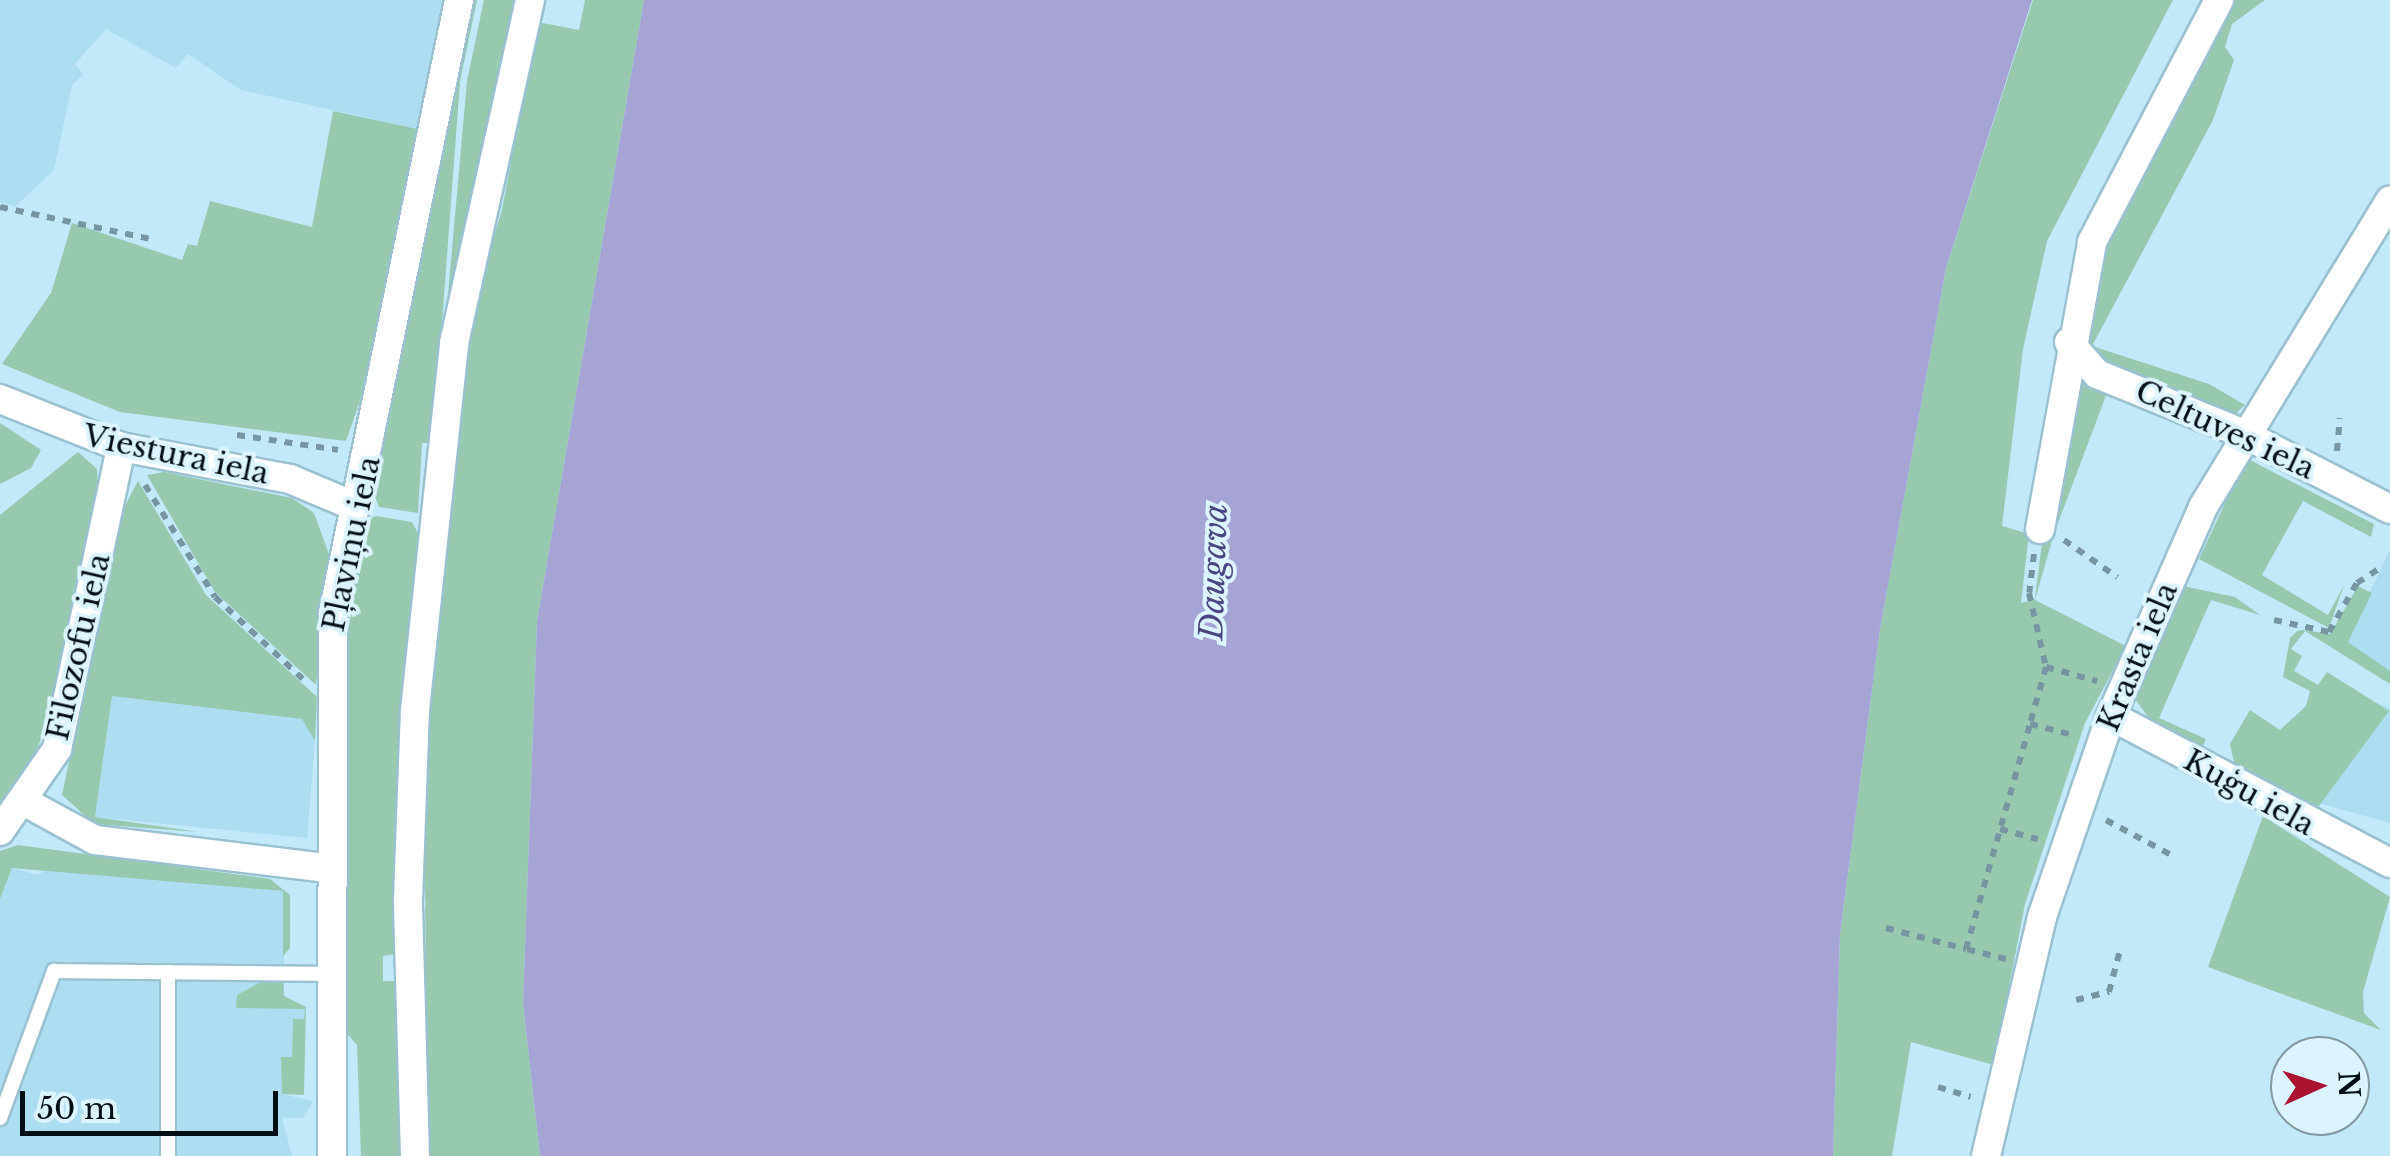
<!DOCTYPE html>
<html>
<head>
<meta charset="utf-8">
<style>
	body { margin:0 }
	#map { position:relative; width:2390px; height:1156px; overflow:hidden; background:#c1e9fa; font-family:"Libre Baskerville",serif }
	div>[style] { position:absolute }
	.built>* { inset:0; background:#adddf0 }
	.green>* { inset:0; background:#96c9ae }
	.water>* { inset:0; background:#a5a4d5 }
	.path>* { height:6px; margin-top:-3px; transform-origin:0; background:repeating-linear-gradient(90deg,#7896a2 0 8px,transparent 0 16px) }
	.roads { filter:drop-shadow(2px 0 #99c1d0) drop-shadow(-2px 0 #99c1d0) drop-shadow(0 2px #99c1d0) drop-shadow(0 -2px #99c1d0) }
	.lane>* { height:14px; margin:-7px; padding:0 7px; transform-origin:7px; border-radius:7px; background:#fff }
	.street>* { height:28px; margin:-14px; padding:0 14px; transform-origin:14px; border-radius:14px; background:#fff }
	span { translate:-50% -50%; white-space:nowrap; text-align:center; line-height:1.15; -webkit-text-stroke:8px #dcf4fd; paint-order:stroke }
	.street-label { font-size:30px; color:#020e13 }
	.water-label { font-size:32px; color:#4b4482; font-style:italic }
	.north { position:absolute; left:2270px; top:1036px; width:100px; height:100px; box-sizing:border-box; background:#dcf4fd; border:2px solid #85989f; border-radius:50%; rotate:87deg; font-size:28px; font-weight:700; line-height:40px; text-align:center; color:#020e13 }
	.north::after { content:''; display:block; margin:auto; width:35px; height:45px; background:#aa1430; clip-path:polygon(50% 0,100% 100%,50% 72%,0 100%) }
	.scale { position:absolute; left:20px; top:1091px; width:258px; height:45px; box-sizing:border-box; border:5px solid #020e13; border-top:0; padding-left:12px; font-size:30px; line-height:35px; white-space:nowrap; color:#020e13; -webkit-text-stroke:8px #dcf4fd; paint-order:stroke }
</style>
</head>
<body>
<div id="map">
	<div class="built">
		<i style="clip-path:polygon(0 0,450px 0,427px 131px,241px 90px,188px 54px,176px 68px,106px 29px,75px 64px,83px 75px,72px 85px,54px 170px,15px 207px,0 202px)"></i>
		<i style="clip-path:polygon(2390px 550px,2390px 676px,2344px 646px)"></i>
		<i style="clip-path:polygon(112px 696px,302px 719px,315px 741px,307px 838px,95px 817px)"></i>
		<i style="clip-path:polygon(2370px 700px,2390px 709px,2390px 823px,2315px 802px)"></i>
		<i style="clip-path:polygon(51px 867px,284px 891px,284px 1008px,305px 1009px,305px 1019px,293px 1019px,292px 1057px,282px 1057px,282px 1094px,313px 1101px,303px 1118px,282px 1118px,292px 1156px,0 1156px,0 900px,12px 868px,38px 875px)"></i>
	</div>
	<div class="green">
		<i style="clip-path:polygon(470px 0,477px 0,460px 82px,433px 443px,422px 443px,418px 513px,379px 507px,372px 489px)"></i>
		<i style="clip-path:polygon(484px 0,519px 0,445px 328px,467px 81px)"></i>
		<i style="clip-path:polygon(585px 0,644px 0,537px 621px,523px 1003px,540px 1156px,427px 1156px,424px 730px,470px 317px,502px 210px,537px 22px,579px 30px)"></i>
		<i style="clip-path:polygon(2033px 0,2173px 0,2047px 241px,2023px 349px,2002px 526px,2029px 534px,2021px 603px,2035px 599px,2044px 527px,2055px 530px,2035px 600px,2126px 646px,2085px 723px,2025px 904px,1994px 1065px,1911px 1042px,1892px 1156px,1833px 1156px,1840px 934px,1880px 629px,1946px 268px)"></i>
		<i style="clip-path:polygon(2228px 0,2265px 0,2232px 24px,2225px 47px,2234px 60px,2213px 120px,2092px 346px,2209px 384px,2245px 405px,2233px 416px,2095px 363px,2078px 326px,2098px 248px)"></i>
		<i style="clip-path:polygon(333px 111px,427px 131px,373px 403px,360px 401px,346px 441px,120px 412px,2px 364px,51px 293px,72px 223px,182px 260px,188px 244px,197px 246px,210px 201px,312px 227px)"></i>
		<i style="clip-path:polygon(2070px 364px,2221px 438px,2220px 442px,2107px 393px,2058px 523px,2045px 519px)"></i>
		<i style="clip-path:polygon(0 423px,41px 450px,31px 468px,0 484px)"></i>
		<i style="clip-path:polygon(78px 452px,97px 469px,99px 493px,64px 677px,26px 779px,0 816px,0 515px)"></i>
		<i style="clip-path:polygon(2246px 458px,2374px 524px,2371px 537px,2303px 501px,2262px 575px,2328px 615px,2344px 585px,2329px 628px,2199px 559px)"></i>
		<i style="clip-path:polygon(164px 472px,292px 498px,314px 513px,330px 557px,316px 685px,215px 592px,147px 475px)"></i>
		<i style="clip-path:polygon(138px 481px,206px 595px,317px 697px,315px 741px,302px 719px,112px 696px,95px 817px,199px 832px,94px 824px,62px 795px,121px 513px)"></i>
		<i style="clip-path:polygon(376px 516px,412px 522px,421px 539px,400px 740px,396px 954px,383px 956px,383px 981px,397px 981px,402px 1156px,361px 1156px,357px 1045px,343px 1029px,346px 599px,365px 521px)"></i>
		<i style="clip-path:polygon(2183px 586px,2235px 597px,2260px 615px,2211px 600px,2159px 718px,2206px 739px,2203px 746px,2151px 721px,2135px 699px)"></i>
		<i style="clip-path:polygon(2358px 586px,2372px 593px,2348px 642px,2390px 671px,2390px 684px,2305px 631px,2291px 649px,2302px 656px,2294px 671px,2318px 685px,2327px 672px,2389px 711px,2316px 810px,2235px 767px,2230px 744px,2250px 710px,2280px 730px,2306px 706px,2310px 691px,2283px 677px,2290px 638px,2297px 631px,2304px 630px,2330px 634px)"></i>
		<i style="clip-path:polygon(2263px 816px,2390px 897px,2363px 992px,2364px 1013px,2381px 1030px,2208px 967px)"></i>
		<i style="clip-path:polygon(18px 845px,270px 879px,290px 895px,290px 948px,283px 956px,283px 891px,12px 868px,0 899px,0 851px)"></i>
		<i style="clip-path:polygon(270px 977px,283px 977px,284px 996px,306px 1007px,304px 1095px,282px 1094px,281px 1057px,292px 1057px,293px 1019px,304px 1019px,305px 1009px,236px 1008px,237px 995px)"></i>
	</div>
	<div class="water">
		<i style="clip-path:polygon(644px 0,2032px 0,1946px 268px,1880px 629px,1840px 934px,1833px 1156px,540px 1156px,523px 1003px,537px 621px)"></i>
	</div>
	<div class="path">
		<i style="left:0;top:207px;width:158px;rotate:12deg"></i>
		<i style="left:237px;top:435px;width:102px;rotate:8.4deg"></i>
		<i style="left:2337px;top:451px;width:33px;rotate:-85deg"></i>
		<i style="left:145px;top:485px;width:132px;rotate:58deg"></i>
		<i style="left:215px;top:597px;width:120px;rotate:43deg"></i>
		<i style="left:2064px;top:540px;width:65px;rotate:34.9deg"></i>
		<i style="left:2034px;top:554px;width:39px;rotate:97deg"></i>
		<i style="left:2029px;top:593px;width:76px;rotate:77.1deg"></i>
		<i style="left:2046px;top:667px;width:53px;rotate:15.4deg"></i>
		<i style="left:2274px;top:620px;width:56px;rotate:12.3deg"></i>
		<i style="left:2329px;top:632px;width:56px;rotate:-60.3deg"></i>
		<i style="left:2357px;top:583px;width:30px;rotate:-33deg"></i>
		<i style="left:2046px;top:667px;width:59px;rotate:105.7deg"></i>
		<i style="left:2030px;top:724px;width:44px;rotate:14.3deg"></i>
		<i style="left:2106px;top:820px;width:78px;rotate:28.2deg"></i>
		<i style="left:2000px;top:829px;width:39px;rotate:15deg"></i>
		<i style="left:1886px;top:928px;width:83px;rotate:14.7deg"></i>
		<i style="left:2006px;top:959px;width:41px;rotate:-166deg"></i>
		<i style="left:1966px;top:949px;width:234px;rotate:-74.1deg"></i>
		<i style="left:2076px;top:1000px;width:34px;rotate:-14deg"></i>
		<i style="left:2109px;top:992px;width:43px;rotate:-75.3deg"></i>
		<i style="left:1938px;top:1087px;width:34px;rotate:17deg"></i>
	</div>
	<div class="roads">
		<div class="lane">
			<i style="left:0;top:1118px;width:157px;rotate:-69.8deg"></i>
			<i style="left:54px;top:971px;width:274px;rotate:0.6deg"></i>
			<i style="left:168px;top:1156px;width:184px;rotate:-90deg"></i>
		</div>
		<div class="street">
			<i style="left:2069px;top:342px;width:43px;rotate:48.8deg"></i>
			<i style="left:2097px;top:374px;width:159px;rotate:22.2deg"></i>
			<i style="left:2244px;top:434px;width:164px;rotate:27.2deg"></i>
			<i style="left:0;top:399px;width:130px;rotate:21.6deg"></i>
			<i style="left:121px;top:447px;width:172px;rotate:10.7deg"></i>
			<i style="left:290px;top:479px;width:69px;rotate:22.9deg"></i>
			<i style="left:2040px;top:529px;width:292px;rotate:-79.7deg"></i>
			<i style="left:2092px;top:242px;width:273px;rotate:-62.3deg"></i>
			<i style="left:2111px;top:716px;width:315px;rotate:27.8deg"></i>
			<i style="left:27px;top:803px;width:77px;rotate:28.6deg"></i>
			<i style="left:95px;top:840px;width:234px;rotate:6.9deg"></i>
			<i style="left:0;top:831px;width:100px;rotate:-55.2deg"></i>
			<i style="left:57px;top:749px;width:309px;rotate:-78deg"></i>
			<i style="left:332px;top:1156px;width:543px;rotate:-89.89deg"></i>
			<i style="left:333px;top:613px;width:626px;rotate:-78.38deg"></i>
			<i style="left:415px;top:1156px;width:256px;rotate:-91.6deg"></i>
			<i style="left:408px;top:900px;width:190px;rotate:-87.9deg"></i>
			<i style="left:415px;top:710px;width:369px;rotate:-83.9deg"></i>
			<i style="left:454px;top:343px;width:351px;rotate:-77.5deg"></i>
			<i style="left:1986px;top:1156px;width:245px;rotate:-76.8deg"></i>
			<i style="left:2042px;top:917px;width:213px;rotate:-71.1deg"></i>
			<i style="left:2111px;top:716px;width:228px;rotate:-66.2deg"></i>
			<i style="left:2203px;top:507px;width:359px;rotate:-58.6deg"></i>
		</div>
	</div>
	<div class="street-label">
		<span style="left:2225px;top:430px;rotate:25deg">Celtuves iela</span>
		<span style="left:176px;top:455px;rotate:12deg">Viestura iela</span>
		<span style="left:352px;top:544px;rotate:-78deg">Pļaviņu iela</span>
		<span style="left:79px;top:647px;rotate:-77deg">Filozofu iela</span>
		<span style="left:2138px;top:657px;rotate:-67deg">Krasta iela</span>
		<span style="left:2249px;top:793px;rotate:29deg">Kuģu iela</span>
	</div>
	<div class="water-label">
		<span style="left:1214px;top:572px;rotate:-88deg">Daugava</span>
	</div>
	<div class="north">N</div>
	<div class="scale">50 m</div>
</div>
</body>
</html>
